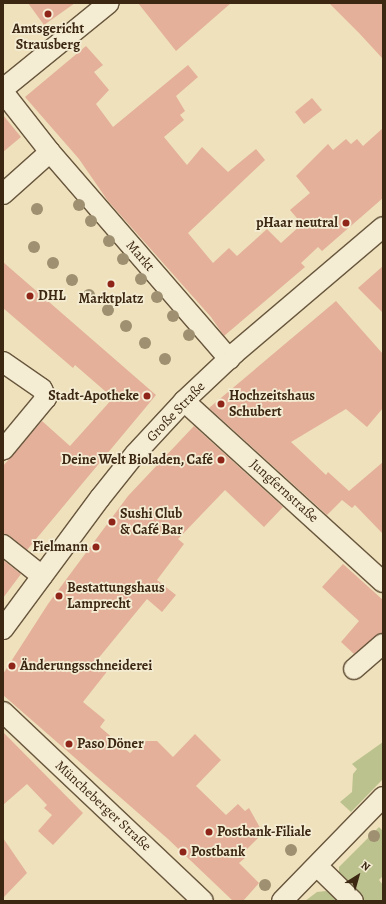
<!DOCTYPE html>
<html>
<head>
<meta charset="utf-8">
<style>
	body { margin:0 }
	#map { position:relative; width:386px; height:904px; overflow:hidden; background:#eee1bc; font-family:Alegreya,serif }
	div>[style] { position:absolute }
	.green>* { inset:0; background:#bcc28e }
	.building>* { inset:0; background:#e4b099 }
	.roads { filter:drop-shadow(1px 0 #68563d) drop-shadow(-1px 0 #68563d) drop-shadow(0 1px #68563d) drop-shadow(0 -1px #68563d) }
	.minor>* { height:20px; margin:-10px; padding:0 10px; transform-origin:10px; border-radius:10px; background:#f4ecd3 }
	.trees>* { width:12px; height:12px; margin:-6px; border-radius:50%; background:#9e9070 }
	.dots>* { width:11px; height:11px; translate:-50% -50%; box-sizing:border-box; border:2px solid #f4ecd3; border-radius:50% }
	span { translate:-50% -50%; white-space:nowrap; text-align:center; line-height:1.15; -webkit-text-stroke:3.5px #f4ecd3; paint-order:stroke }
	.poi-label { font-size:14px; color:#3c2713; font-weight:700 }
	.right { translate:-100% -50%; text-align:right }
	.left { translate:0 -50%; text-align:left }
	.street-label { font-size:14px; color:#3c2713 }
	.frame { position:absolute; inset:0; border:4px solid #3c2713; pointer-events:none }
	.north { position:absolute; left:338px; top:856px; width:40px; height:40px; -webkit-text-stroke:3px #f4ecd3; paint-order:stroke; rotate:37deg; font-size:11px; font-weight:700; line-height:16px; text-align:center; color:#3c2713 }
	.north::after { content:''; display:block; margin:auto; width:14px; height:18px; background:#3c2713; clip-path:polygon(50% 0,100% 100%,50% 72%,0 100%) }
</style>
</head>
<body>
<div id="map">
	<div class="green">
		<i style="clip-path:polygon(383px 742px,383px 779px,351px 812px,340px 802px,352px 792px,353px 774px,357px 769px,352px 764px)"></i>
		<i style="clip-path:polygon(379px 827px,383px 831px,383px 876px,379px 880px,383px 885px,383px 901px,362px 901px,339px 875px,339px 867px)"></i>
		<i style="clip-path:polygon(326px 891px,339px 901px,305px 901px,317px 892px)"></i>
	</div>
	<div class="building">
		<i style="clip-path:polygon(28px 3px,75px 3px,44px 25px)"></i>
		<i style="clip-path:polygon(138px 3px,231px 3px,176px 51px)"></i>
		<i style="clip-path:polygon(329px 3px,383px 3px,383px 59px,359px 33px)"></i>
		<i style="clip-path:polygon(86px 46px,103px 65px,94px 72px,109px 90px,96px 104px,113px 127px,188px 65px,198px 77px,176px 96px,185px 111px,180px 115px,184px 120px,164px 137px,187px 165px,202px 147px,228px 172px,256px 149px,265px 160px,188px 233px,213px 263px,229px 248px,237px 256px,267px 229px,281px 243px,302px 224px,290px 210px,310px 193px,296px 176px,328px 144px,333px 150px,346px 139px,351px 144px,357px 139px,363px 146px,383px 128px,383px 198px,322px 251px,318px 247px,301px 263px,305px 267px,224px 336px,211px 317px,108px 201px,79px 159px,25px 97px)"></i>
		<i style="clip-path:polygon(312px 98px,322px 110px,304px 124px,295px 112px)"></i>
		<i style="clip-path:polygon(3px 115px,21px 137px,3px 152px)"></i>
		<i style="clip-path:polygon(3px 262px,156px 395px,27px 550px,10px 536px,3px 534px,3px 466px,42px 421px,70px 446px,113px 398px,75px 365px,73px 368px,3px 308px)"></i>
		<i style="clip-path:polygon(383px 266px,383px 313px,358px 288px)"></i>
		<i style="clip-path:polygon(336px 301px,383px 354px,383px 408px,367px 427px,346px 409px,291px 442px,326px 475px,328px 472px,349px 491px,383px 462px,383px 534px,355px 505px,352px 508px,342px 500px,327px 515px,209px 408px)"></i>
		<i style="clip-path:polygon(194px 426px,283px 507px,264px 527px,225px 490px,178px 539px,184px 544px,157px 580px,176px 595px,162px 612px,147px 599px,97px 660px,109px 669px,83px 702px,105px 720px,100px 727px,130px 753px,142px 741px,157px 741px,173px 757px,195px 734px,221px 760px,196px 786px,226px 815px,238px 804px,245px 811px,249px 808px,263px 833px,242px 854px,246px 857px,239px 863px,259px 883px,243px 901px,233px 901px,168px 839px,3px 695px,3px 674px,48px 604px,128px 496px)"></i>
		<i style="clip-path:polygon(3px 560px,21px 574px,3px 598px)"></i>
		<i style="clip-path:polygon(343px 564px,383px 600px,383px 632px,354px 654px,341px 642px,359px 621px,322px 587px)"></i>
		<i style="clip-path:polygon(3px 732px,83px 813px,53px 845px,38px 831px,52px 815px,44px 808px,47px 805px,27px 784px,3px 805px)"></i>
		<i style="clip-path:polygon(3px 838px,27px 873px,3px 898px)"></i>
	</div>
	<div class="roads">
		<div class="minor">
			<i style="left:3px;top:89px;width:136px;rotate:-39.1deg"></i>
			<i style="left:3px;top:92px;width:76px;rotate:51.9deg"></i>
			<i style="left:50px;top:152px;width:274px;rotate:49.1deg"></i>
			<i style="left:3px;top:194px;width:63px;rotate:-41.8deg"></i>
			<i style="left:3px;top:362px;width:47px;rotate:34.7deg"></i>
			<i style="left:42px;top:389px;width:10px;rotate:66deg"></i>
			<i style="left:46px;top:398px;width:67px;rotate:129.6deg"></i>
			<i style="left:184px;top:401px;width:269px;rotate:42.3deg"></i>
			<i style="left:3px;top:545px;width:50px;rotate:38.5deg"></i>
			<i style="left:3px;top:629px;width:163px;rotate:-53.5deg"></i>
			<i style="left:100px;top:498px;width:56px;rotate:-51.5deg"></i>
			<i style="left:135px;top:454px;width:72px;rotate:-47.2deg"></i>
			<i style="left:184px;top:401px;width:70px;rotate:-43.3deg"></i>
			<i style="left:235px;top:353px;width:194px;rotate:-40.4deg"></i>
			<i style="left:354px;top:669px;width:38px;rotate:-41deg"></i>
			<i style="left:3px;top:712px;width:275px;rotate:43.4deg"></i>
			<i style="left:317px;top:866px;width:50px;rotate:44.2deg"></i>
			<i style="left:282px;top:901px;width:145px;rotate:-45.8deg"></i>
		</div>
	</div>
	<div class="trees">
		<i style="left:79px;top:205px"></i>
		<i style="left:37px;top:209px"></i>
		<i style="left:91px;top:221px"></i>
		<i style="left:109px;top:241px"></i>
		<i style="left:34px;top:247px"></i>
		<i style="left:123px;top:259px"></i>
		<i style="left:53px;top:263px"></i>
		<i style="left:141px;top:279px"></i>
		<i style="left:72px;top:280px"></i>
		<i style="left:89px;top:295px"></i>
		<i style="left:157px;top:297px"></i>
		<i style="left:108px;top:310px"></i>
		<i style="left:173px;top:316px"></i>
		<i style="left:126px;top:326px"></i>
		<i style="left:189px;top:335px"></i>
		<i style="left:145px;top:343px"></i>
		<i style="left:165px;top:359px"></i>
		<i style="left:374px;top:836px"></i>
		<i style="left:291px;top:850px"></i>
		<i style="left:265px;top:885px"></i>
	</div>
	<div class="dots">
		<i style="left:48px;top:14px;background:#8f2418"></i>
		<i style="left:346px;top:223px;background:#8f2418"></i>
		<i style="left:111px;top:284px;background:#8f2418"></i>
		<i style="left:30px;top:296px;background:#8f2418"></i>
		<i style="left:147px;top:396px;background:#8f2418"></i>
		<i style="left:221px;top:404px;background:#8f2418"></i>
		<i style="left:221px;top:460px;background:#8f2418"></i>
		<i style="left:112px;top:522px;background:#8f2418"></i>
		<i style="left:96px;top:547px;background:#8f2418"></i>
		<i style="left:59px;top:596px;background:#8f2418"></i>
		<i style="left:12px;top:666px;background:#8f2418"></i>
		<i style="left:69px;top:744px;background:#8f2418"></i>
		<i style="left:209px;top:832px;background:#8f2418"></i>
		<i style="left:183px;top:852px;background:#8f2418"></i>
	</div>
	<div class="poi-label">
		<span style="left:48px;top:37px">Amtsgericht<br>Strausberg</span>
		<span class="right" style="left:338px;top:223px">pHaar neutral</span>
		<span class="left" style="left:38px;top:296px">DHL</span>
		<span style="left:111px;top:299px">Marktplatz</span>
		<span class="right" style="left:139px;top:396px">Stadt-Apotheke</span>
		<span class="left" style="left:229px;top:404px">Hochzeitshaus<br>Schubert</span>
		<span class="right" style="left:213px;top:460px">Deine Welt Bioladen, Café</span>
		<span class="left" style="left:120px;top:522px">Sushi Club<br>&amp; Café Bar</span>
		<span class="right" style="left:88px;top:547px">Fielmann</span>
		<span class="left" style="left:67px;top:596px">Bestattungshaus<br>Lamprecht</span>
		<span class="left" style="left:20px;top:666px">Änderungsschneiderei</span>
		<span class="left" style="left:77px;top:744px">Paso Döner</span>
		<span class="left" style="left:217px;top:832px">Postbank-Filiale</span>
		<span class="left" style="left:191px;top:852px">Postbank</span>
	</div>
	<div class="street-label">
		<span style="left:140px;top:256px;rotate:49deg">Markt</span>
		<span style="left:176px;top:412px;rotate:-46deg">Große Straße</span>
		<span style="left:284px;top:491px;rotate:42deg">Jungfernstraße</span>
		<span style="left:103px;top:806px;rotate:43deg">Müncheberger Straße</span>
	</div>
	<div class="frame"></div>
	<div class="north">N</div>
</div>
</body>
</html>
